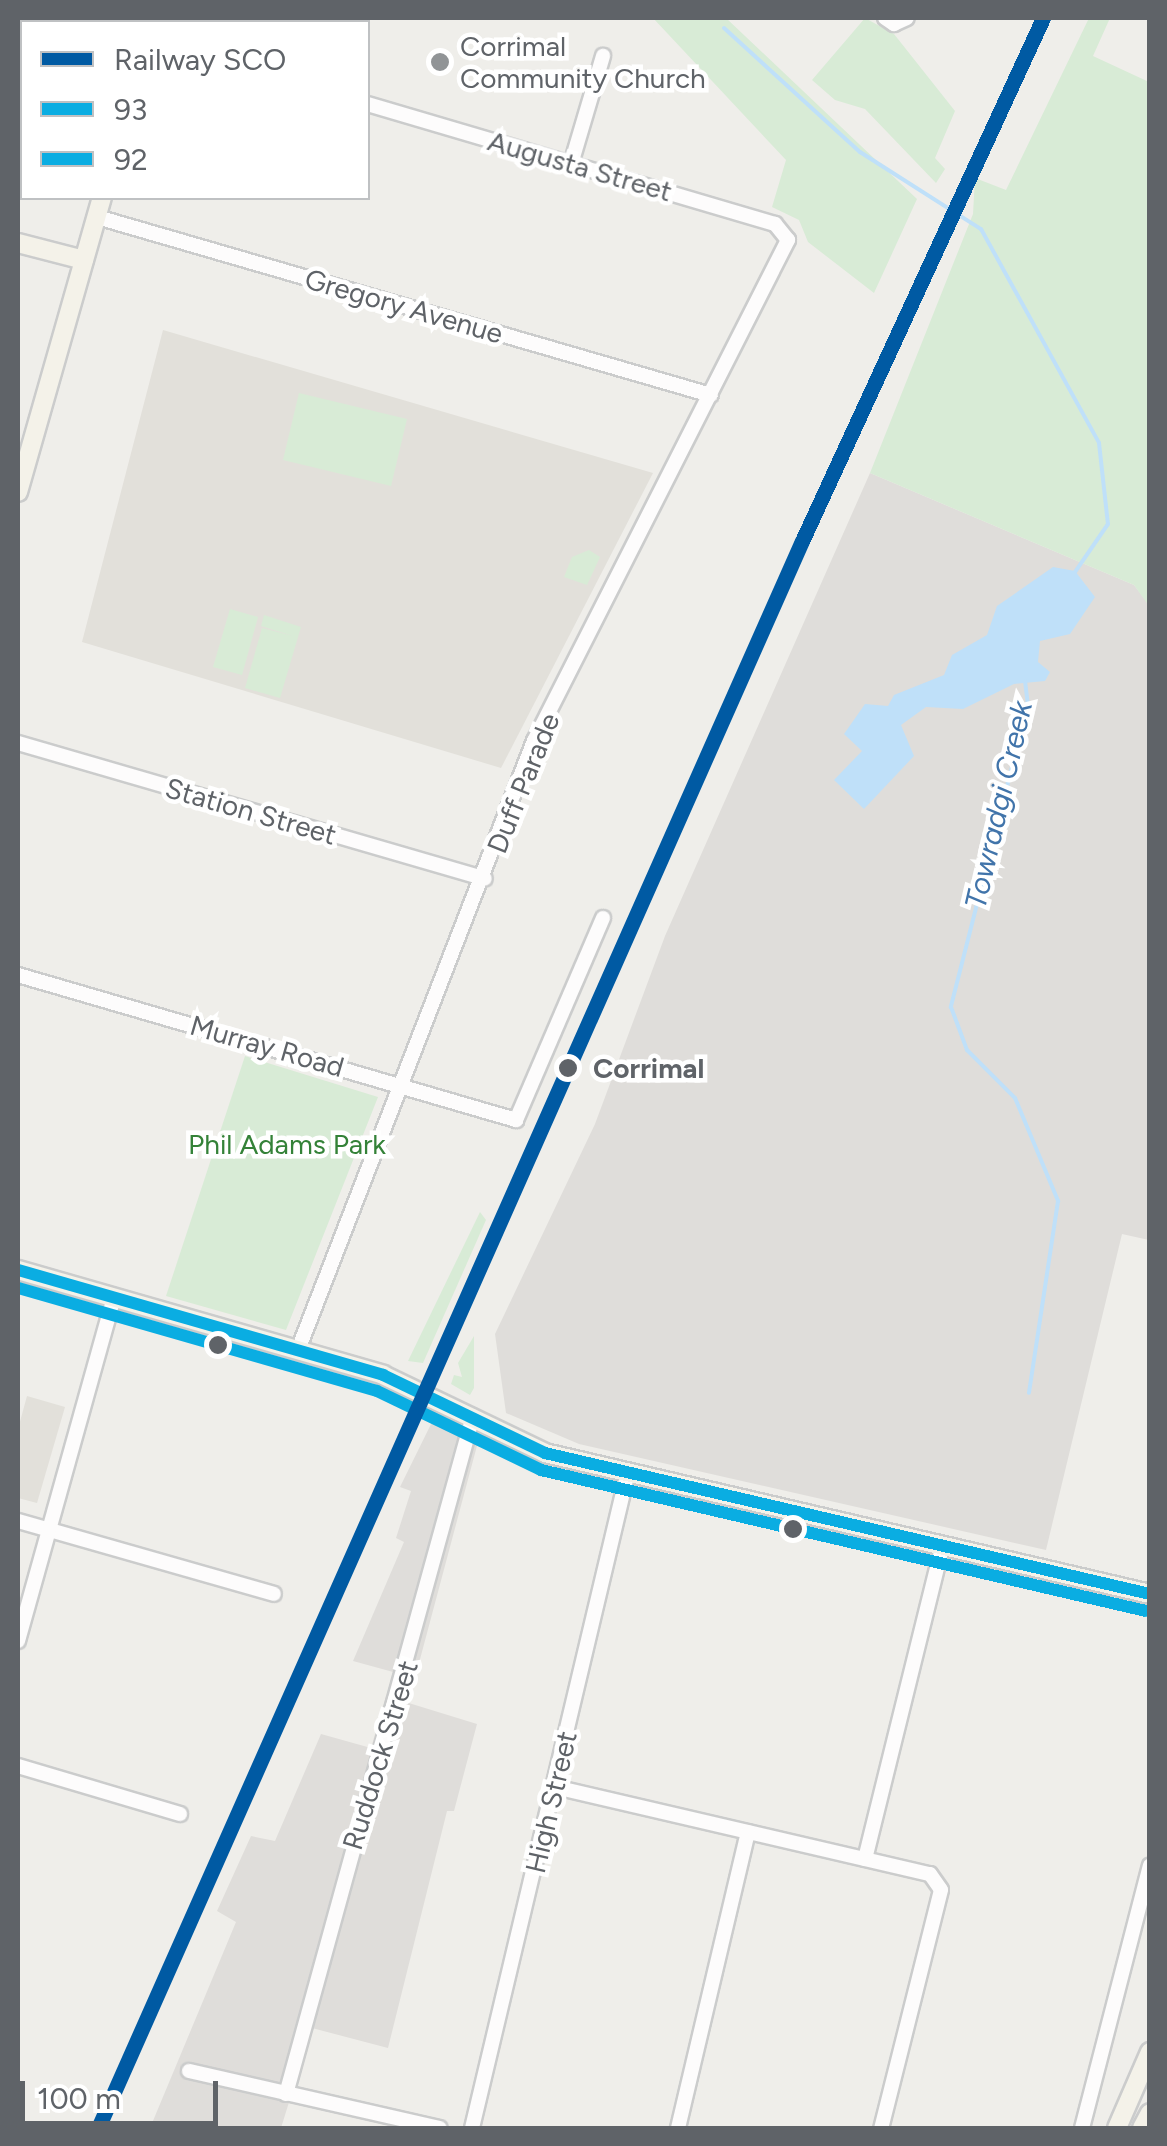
<!DOCTYPE html>
<html>
<head>
<meta charset="utf-8">
<style>
	body { margin:0 }
	#map { position:relative; width:1167px; height:2146px; overflow:hidden; background:#efeeea; font-family:Figtree,sans-serif }
	div>[style] { position:absolute }
	.industrial>* { inset:0; background:#dfddda }
	.education>* { inset:0; background:#e2e0da }
	.green>* { inset:0; background:#d8ebd6 }
	.water>* { inset:0; background:#bfe0f9 }
	.stream>* { height:4px; margin:-2px; padding:0 2px; transform-origin:2px; border-radius:2px; background:#bfe0f9 }
	.roads { filter:drop-shadow(2px 0 #cbcccc) drop-shadow(-2px 0 #cbcccc) drop-shadow(0 2px #cbcccc) drop-shadow(0 -2px #cbcccc) }
	.minor>* { height:14px; margin:-7px; padding:0 7px; transform-origin:7px; border-radius:7px; background:#fdfcfc }
	.major>* { height:18px; margin:-9px; padding:0 9px; transform-origin:9px; border-radius:9px; background:#f4f2e9 }
	.bus-1>* { height:12px; margin:-6px; padding:0 6px; transform-origin:6px; border-radius:6px; background:#0aade2 }
	.bus-2>* { height:12px; margin:-6px; padding:0 6px; transform-origin:6px; border-radius:6px; background:#0aade2 }
	.rail-1>* { height:15px; margin:-7.5px; padding:0 7.5px; transform-origin:7.5px; border-radius:7.5px; background:#005aa3 }
	.dots>* { width:28px; height:28px; translate:-50% -50%; box-sizing:border-box; border:5px solid #fff; border-radius:50% }
	span { translate:-50% -50%; white-space:nowrap; text-align:center; line-height:1.15; -webkit-text-stroke:9px #fff; paint-order:stroke }
	.poi-label { font-size:28px; color:#5f6368 }
	.left { translate:0 -50%; text-align:left }
	.street-label { font-size:28px; color:#5f6368 }
	.stop-label { font-size:28px; color:#5f6368; font-weight:700 }
	.park-label { font-size:28px; color:#348238 }
	.water-label { font-size:30px; color:#4174aa; font-style:italic }
	.frame { position:absolute; inset:0; border:20px solid #5f6368; pointer-events:none }
	.legend { position:absolute; left:20px; top:20px; width:350px; height:180px; box-sizing:border-box; background:#fff; border:2px solid #bfc1c3; margin:0; padding:12px 18px; list-style:none; font-size:30px; color:#5f6368 }
	.legend li { display:flex; align-items:center; gap:20px; height:50px }
	.legend b { width:50px; border:2px solid #bfc1c3 }
	.scale { position:absolute; left:20px; top:2081px; width:198px; height:45px; box-sizing:border-box; border:5px solid #5f6368; border-top:0; padding-left:12px; font-size:30px; line-height:35px; white-space:nowrap; color:#5f6368; -webkit-text-stroke:8px #fff; paint-order:stroke }
</style>
</head>
<body>
<div id="map">
	<div class="industrial">
		<i style="clip-path:polygon(870px 473px,1134px 585px,1150px 606px,1149px 1240px,1122px 1234px,1046px 1550px,579px 1444px,506px 1413px,495px 1334px,595px 1124px,665px 936px)"></i>
		<i style="clip-path:polygon(433px 1420px,478px 1442px,415px 1678px,353px 1661px,404px 1542px,396px 1538px,411px 1491px,400px 1487px)"></i>
		<i style="clip-path:polygon(386px 1696px,477px 1724px,454px 1811px,447px 1811px,388px 2048px,312px 2028px,281px 2128px,150px 2128px,236px 1922px,217px 1911px,251px 1836px,275px 1841px,321px 1734px,371px 1748px)"></i>
	</div>
	<div class="education">
		<i style="clip-path:polygon(163px 330px,653px 473px,501px 768px,82px 642px)"></i>
		<i style="clip-path:polygon(27px 1396px,65px 1407px,37px 1503px,18px 1498px,18px 1429px)"></i>
	</div>
	<div class="green">
		<i style="clip-path:polygon(18px 18px,91px 18px,92px 22px,22px 22px,22px 85px)"></i>
		<i style="clip-path:polygon(653px 18px,726px 18px,917px 199px,874px 293px,808px 242px,799px 220px,772px 207px,786px 160px)"></i>
		<i style="clip-path:polygon(865px 18px,894px 34px,955px 111px,935px 158px,945px 169px,936px 183px,865px 109px,835px 100px,812px 80px)"></i>
		<i style="clip-path:polygon(1089px 18px,1110px 18px,1093px 56px,1149px 82px,1149px 606px,1134px 585px,870px 473px,973px 214px,975px 178px,1006px 190px)"></i>
		<i style="clip-path:polygon(299px 393px,407px 419px,391px 486px,283px 460px)"></i>
		<i style="clip-path:polygon(589px 550px,600px 557px,587px 585px,564px 577px,572px 557px)"></i>
		<i style="clip-path:polygon(230px 609px,258px 617px,242px 675px,213px 667px)"></i>
		<i style="clip-path:polygon(264px 615px,301px 627px,280px 698px,245px 688px,262px 628px,293px 636px,261px 626px)"></i>
		<i style="clip-path:polygon(245px 1056px,378px 1097px,286px 1330px,166px 1296px)"></i>
		<i style="clip-path:polygon(480px 1212px,486px 1220px,423px 1363px,408px 1361px)"></i>
		<i style="clip-path:polygon(474px 1336px,474px 1388px,470px 1395px,451px 1384px,454px 1375px,462px 1377px,458px 1363px)"></i>
	</div>
	<div class="water">
		<i style="clip-path:polygon(1053px 567px,1075px 571px,1095px 597px,1070px 634px,1040px 641px,1038px 662px,1050px 672px,1045px 681px,1014px 684px,963px 709px,926px 707px,901px 725px,914px 756px,864px 809px,834px 780px,862px 751px,844px 734px,865px 704px,888px 706px,894px 695px,944px 675px,952px 655px,987px 635px,997px 606px)"></i>
	</div>
	<div class="stream">
		<i style="left:724px;top:28px;width:184px;rotate:42.4deg"></i>
		<i style="left:860px;top:152px;width:143px;rotate:32.5deg"></i>
		<i style="left:981px;top:229px;width:244px;rotate:61.1deg"></i>
		<i style="left:1099px;top:443px;width:81px;rotate:83.7deg"></i>
		<i style="left:1108px;top:524px;width:62px;rotate:124.5deg"></i>
		<i style="left:1025px;top:681px;width:23px;rotate:83deg"></i>
		<i style="left:1028px;top:704px;width:313px;rotate:104.3deg"></i>
		<i style="left:951px;top:1007px;width:46px;rotate:69.6deg"></i>
		<i style="left:967px;top:1050px;width:68px;rotate:45deg"></i>
		<i style="left:1015px;top:1098px;width:112px;rotate:67.3deg"></i>
		<i style="left:1058px;top:1201px;width:194px;rotate:98.6deg"></i>
	</div>
	<div class="roads">
		<div class="minor">
			<i style="left:885px;top:18px;width:11px;rotate:34deg"></i>
			<i style="left:894px;top:24px;width:14px;rotate:-25deg"></i>
			<i style="left:571px;top:164px;width:113px;rotate:-73.5deg"></i>
			<i style="left:97px;top:217px;width:639px;rotate:16.17deg"></i>
			<i style="left:18px;top:743px;width:486px;rotate:16.2deg"></i>
			<i style="left:18px;top:975px;width:519px;rotate:16.23deg"></i>
			<i style="left:516px;top:1120px;width:220px;rotate:-66.7deg"></i>
			<i style="left:298px;top:1350px;width:653px;rotate:-68.82deg"></i>
			<i style="left:534px;top:741px;width:562px;rotate:-63.12deg"></i>
			<i style="left:788px;top:240px;width:21px;rotate:-129deg"></i>
			<i style="left:775px;top:224px;width:424px;rotate:-163.6deg"></i>
			<i style="left:18px;top:1521px;width:266px;rotate:15.9deg"></i>
			<i style="left:18px;top:1641px;width:357px;rotate:-74.4deg"></i>
			<i style="left:18px;top:1766px;width:169px;rotate:16.5deg"></i>
			<i style="left:555px;top:1787px;width:385px;rotate:13.1deg"></i>
			<i style="left:930px;top:1874px;width:19px;rotate:55deg"></i>
			<i style="left:941px;top:1890px;width:245px;rotate:104.1deg"></i>
			<i style="left:865px;top:1859px;width:321px;rotate:-76.1deg"></i>
			<i style="left:189px;top:2071px;width:257px;rotate:12.8deg"></i>
			<i style="left:286px;top:2094px;width:703px;rotate:-74.58deg"></i>
			<i style="left:472px;top:2128px;width:670px;rotate:-76.63deg"></i>
			<i style="left:678px;top:2128px;width:304px;rotate:-76.7deg"></i>
			<i style="left:1082px;top:2128px;width:271px;rotate:-75.5deg"></i>
		</div>
		<div class="major">
			<i style="left:153px;top:22px;width:4px;rotate:-76deg"></i>
			<i style="left:18px;top:243px;width:68px;rotate:14.4deg"></i>
			<i style="left:18px;top:492px;width:306px;rotate:-74.1deg"></i>
			<i style="left:18px;top:1270px;width:380px;rotate:16deg"></i>
			<i style="left:383px;top:1375px;width:180px;rotate:25.7deg"></i>
			<i style="left:545px;top:1453px;width:621px;rotate:13.12deg"></i>
			<i style="left:1117px;top:2128px;width:83px;rotate:-66.5deg"></i>
			<i style="left:1142px;top:2128px;width:17px;rotate:-62deg"></i>
		</div>
	</div>
	<div class="bus-1">
		<i style="left:18px;top:1270px;width:380px;rotate:16deg"></i>
		<i style="left:383px;top:1375px;width:180px;rotate:25.7deg"></i>
		<i style="left:545px;top:1453px;width:621px;rotate:13.12deg"></i>
	</div>
	<div class="bus-2">
		<i style="left:18px;top:1288px;width:373px;rotate:16deg"></i>
		<i style="left:377px;top:1391px;width:182px;rotate:25.7deg"></i>
		<i style="left:541px;top:1470px;width:621px;rotate:13.12deg"></i>
	</div>
	<div class="rail-1">
		<i style="left:98px;top:2128px;width:1736px;rotate:-66.08deg"></i>
		<i style="left:802px;top:541px;width:576px;rotate:-65.26deg"></i>
	</div>
	<div class="dots">
		<i style="left:440px;top:62px;background:#919496"></i>
		<i style="left:568px;top:1068px;background:#5f6368"></i>
		<i style="left:218px;top:1345px;background:#5f6368"></i>
		<i style="left:793px;top:1529px;background:#5f6368"></i>
	</div>
	<div class="poi-label">
		<span class="left" style="left:460px;top:62px">Corrimal<br>Community Church</span>
	</div>
	<div class="street-label">
		<span style="left:580px;top:166px;rotate:16deg">Augusta Street</span>
		<span style="left:404px;top:306px;rotate:16deg">Gregory Avenue</span>
		<span style="left:523px;top:783px;rotate:-68deg">Duff Parade</span>
		<span style="left:251px;top:811px;rotate:16deg">Station Street</span>
		<span style="left:267px;top:1046px;rotate:16deg">Murray Road</span>
		<span style="left:380px;top:1755px;rotate:-73deg">Ruddock Street</span>
		<span style="left:551px;top:1802px;rotate:-77deg">High Street</span>
	</div>
	<div class="stop-label">
		<span class="left" style="left:593px;top:1068px">Corrimal</span>
	</div>
	<div class="park-label">
		<span style="left:287px;top:1144px">Phil Adams Park</span>
	</div>
	<div class="water-label">
		<span style="left:999px;top:805px;rotate:-77deg">Towradgi Creek</span>
	</div>
	<div class="frame"></div>
	<ul class="legend">
	<li><b style="height:12px;background:#005aa3"></b>Railway SCO</li>
	<li><b style="height:12px;background:#0aade2"></b>93</li>
	<li><b style="height:12px;background:#0aade2"></b>92</li>
	</ul>
	<div class="scale">100 m</div>
</div>
</body>
</html>
